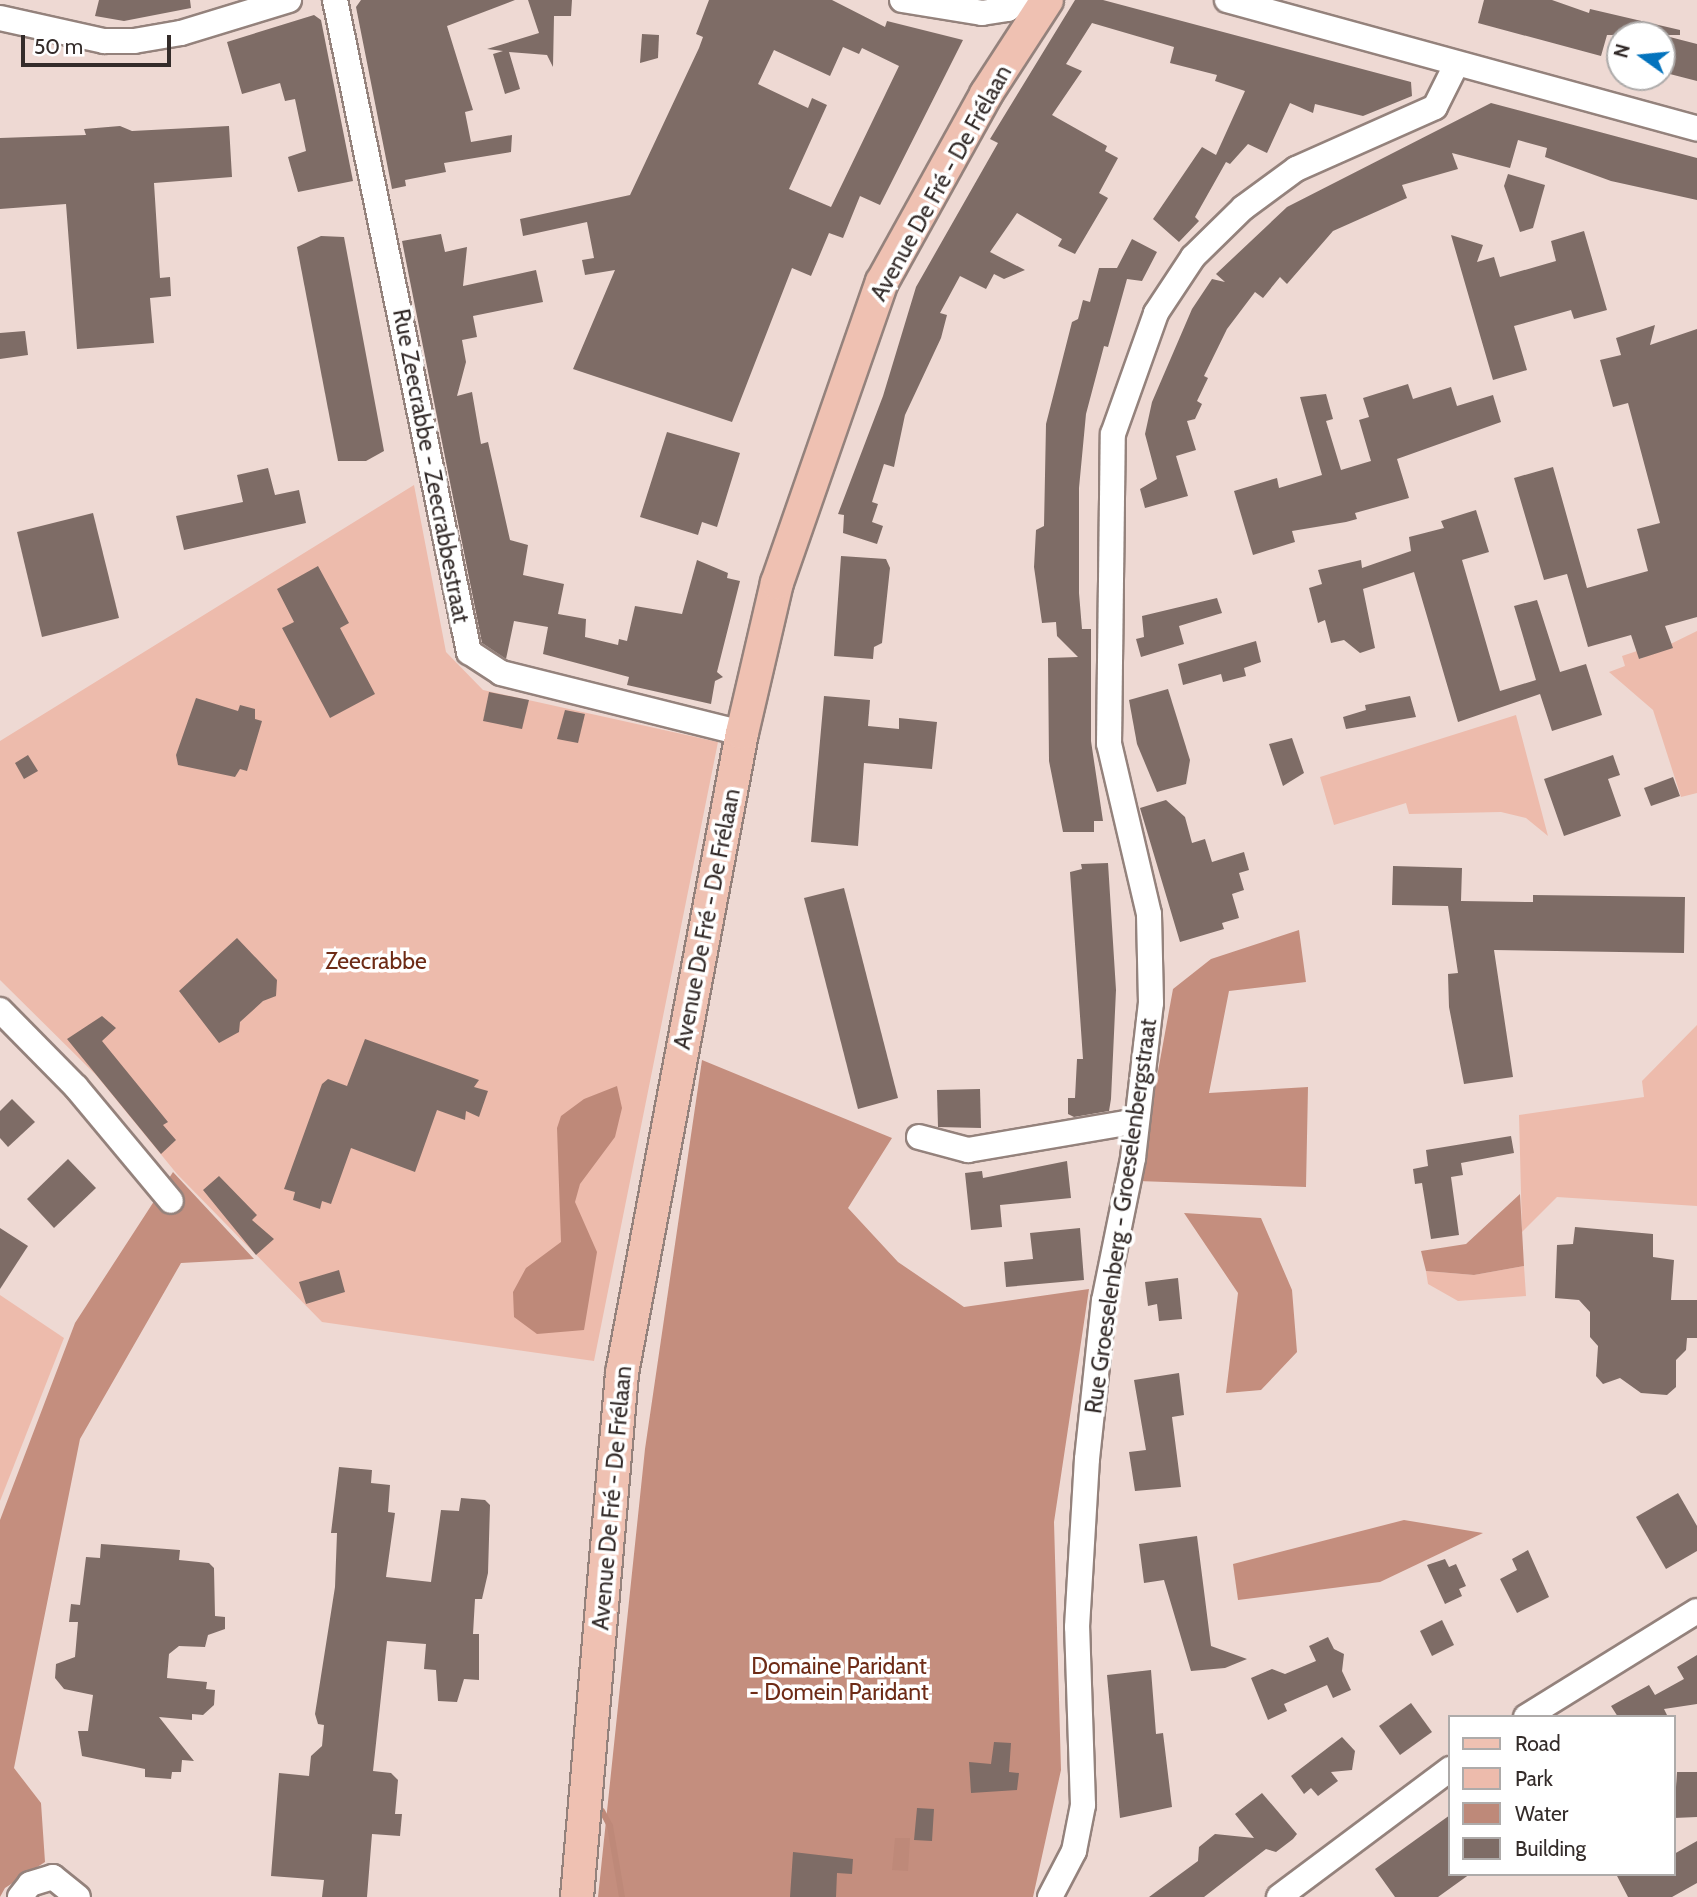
<!DOCTYPE html>
<html>
<head>
<meta charset="utf-8">
<style>
	body { margin:0 }
	#map { position:relative; width:1697px; height:1897px; overflow:hidden; background:#eed9d3; font-family:Cabin,sans-serif }
	div>[style] { position:absolute }
	.green>* { inset:0; background:#edbbac }
	.forest>* { inset:0; background:#c48e7e }
	.water>* { inset:0; background:#be8979 }
	.stream>* { height:6px; margin:-3px; padding:0 3px; transform-origin:3px; border-radius:3px; background:#be8979 }
	.building>* { inset:0; background:#7e6c66 }
	.roads { filter:drop-shadow(2px 0 #94827c) drop-shadow(-2px 0 #94827c) drop-shadow(0 2px #94827c) drop-shadow(0 -2px #94827c) }
	.minor>* { height:24px; margin:-12px; padding:0 12px; transform-origin:12px; border-radius:12px; background:#fff }
	.major>* { height:32px; margin:-16px; padding:0 16px; transform-origin:16px; border-radius:16px; background:#efc1b2 }
	span { translate:-50% -50%; white-space:nowrap; text-align:center; line-height:1.15; -webkit-text-stroke:7px #fff; paint-order:stroke }
	.street-label { font-size:23px; color:#342c2a }
	.park-label { font-size:23px; color:#6e2b16 }
	.legend { position:absolute; left:1448px; top:1715px; width:228px; height:161px; box-sizing:border-box; background:#fff; border:2px solid #aeabaa; margin:0; padding:9px 12px; list-style:none; font-size:21px; color:#342c2a }
	.legend li { display:flex; align-items:center; gap:14px; height:35px }
	.legend b { width:35px; border:2px solid #aeabaa }
	.north { position:absolute; left:1606px; top:21px; width:70px; height:70px; box-sizing:border-box; background:#fff; border:2px solid #aeabaa; border-radius:50%; rotate:285deg; font-size:19px; font-weight:700; line-height:28px; text-align:center; color:#342c2a }
	.north::after { content:''; display:block; margin:auto; width:24px; height:32px; background:#0373bd; clip-path:polygon(50% 0,100% 100%,50% 72%,0 100%) }
	.scale { position:absolute; left:21px; top:35px; width:150px; height:32px; box-sizing:border-box; border:4px solid #342c2a; border-top:0; padding-left:9px; font-size:21px; line-height:24px; white-space:nowrap; color:#342c2a; -webkit-text-stroke:5px #fff; paint-order:stroke }
</style>
</head>
<body>
<div id="map">
	<div class="green">
		<i style="clip-path:polygon(414px 485px,446px 652px,483px 690px,718px 742px,594px 1361px,322px 1322px,177px 1174px,96px 1075px,0 980px,0 741px)"></i>
		<i style="clip-path:polygon(1697px 631px,1697px 793px,1681px 797px,1653px 710px,1609px 672px,1625px 666px,1622px 656px,1637px 651px,1640px 659px)"></i>
		<i style="clip-path:polygon(1516px 715px,1548px 836px,1526px 818px,1501px 812px,1409px 814px,1406px 803px,1334px 825px,1320px 777px)"></i>
		<i style="clip-path:polygon(1697px 1025px,1697px 1206px,1557px 1197px,1522px 1232px,1519px 1115px,1644px 1097px,1642px 1081px)"></i>
		<i style="clip-path:polygon(1524px 1266px,1526px 1296px,1458px 1301px,1428px 1284px,1426px 1271px,1474px 1275px)"></i>
		<i style="clip-path:polygon(0 1295px,64px 1338px,0 1501px)"></i>
	</div>
	<div class="forest">
		<i style="clip-path:polygon(1299px 930px,1306px 982px,1229px 991px,1209px 1093px,1308px 1087px,1306px 1187px,1138px 1181px,1173px 989px,1211px 959px)"></i>
		<i style="clip-path:polygon(702px 1060px,892px 1138px,848px 1208px,898px 1262px,964px 1307px,1089px 1289px,1054px 1522px,1061px 1770px,1033px 1897px,598px 1897px,645px 1449px)"></i>
		<i style="clip-path:polygon(173px 1172px,254px 1259px,181px 1263px,80px 1439px,14px 1768px,41px 1803px,45px 1862px,5px 1888px,0 1897px,0 1520px,75px 1323px)"></i>
		<i style="clip-path:polygon(1520px 1194px,1524px 1266px,1474px 1275px,1426px 1271px,1421px 1251px,1466px 1244px)"></i>
		<i style="clip-path:polygon(1184px 1213px,1261px 1218px,1292px 1290px,1297px 1352px,1261px 1390px,1226px 1393px,1238px 1293px)"></i>
		<i style="clip-path:polygon(1404px 1520px,1483px 1533px,1380px 1582px,1238px 1600px,1233px 1564px)"></i>
	</div>
	<div class="water">
		<i style="clip-path:polygon(617px 1086px,622px 1108px,615px 1137px,580px 1184px,575px 1202px,597px 1252px,584px 1330px,537px 1334px,514px 1317px,513px 1292px,526px 1268px,561px 1242px,557px 1128px,561px 1116px,584px 1099px)"></i>
		<i style="clip-path:polygon(895px 1838px,910px 1838px,908px 1871px,892px 1870px)"></i>
	</div>
	<div class="stream">
		<i style="left:602px;top:1811px;width:17px;rotate:62deg"></i>
		<i style="left:610px;top:1826px;width:72px;rotate:80.4deg"></i>
	</div>
	<div class="building">
		<i style="clip-path:polygon(99px 0,190px 0,191px 8px,124px 21px,95px 16px)"></i>
		<i style="clip-path:polygon(361px 0,515px 0,447px 26px,473px 110px,465px 112px,471px 142px,512px 135px,511px 152px,444px 163px,446px 172px,405px 180px,406px 186px,392px 189px,356px 7px)"></i>
		<i style="clip-path:polygon(528px 0,572px 0,571px 16px,554px 16px,553px 67px,547px 55px,509px 52px,520px 89px,505px 94px,493px 54px,503px 51px,487px 49px,539px 33px)"></i>
		<i style="clip-path:polygon(evenodd,709px 0,832px 0,885px 27px,887px 21px,963px 40px,880px 205px,860px 196px,843px 238px,829px 233px,811px 276px,792px 268px,732px 422px,573px 369px,615px 270px,585px 275px,582px 260px,594px 258px,587px 222px,523px 236px,520px 219px,630px 195px,699px 48px,703px 37px,696px 34px,709px 0,843px 47px,859px 54px,862px 48px,899px 66px,831px 207px,789px 189px,827px 105px,812px 98px,808px 108px,758px 84px,774px 50px,830px 76px,843px 47px)"></i>
		<i style="clip-path:polygon(1075px 0,1103px 0,1411px 82px,1412px 96px,1363px 116px,1315px 104px,1313px 113px,1290px 103px,1267px 153px,1248px 144px,1230px 164px,1226px 162px,1195px 217px,1199px 221px,1179px 242px,1153px 219px,1202px 147px,1216px 155px,1245px 91px,1215px 81px,1217px 75px,1170px 63px,1174px 47px,1092px 23px,1066px 64px,1082px 71px,1052px 115px,1107px 146px,1105px 151px,1118px 158px,1099px 193px,1108px 198px,1075px 254px,1058px 246px,1062px 239px,1017px 213px,990px 252px,1025px 270px,1004px 279px,994px 274px,986px 289px,960px 276px,940px 313px,947px 315px,941px 338px,905px 415px,894px 467px,884px 464px,872px 502px,878px 504px,872px 522px,883px 526px,877px 544px,843px 533px,844px 515px,838px 514px,883px 396px,916px 287px,998px 143px,990px 139px)"></i>
		<i style="clip-path:polygon(1484px 0,1552px 0,1589px 13px,1590px 9px,1680px 30px,1680px 35px,1662px 35px,1697px 44px,1697px 81px,1662px 72px,1662px 35px,1607px 35px,1601px 56px,1478px 23px)"></i>
		<i style="clip-path:polygon(314px 15px,321px 20px,353px 181px,298px 192px,288px 157px,306px 151px,295px 99px,285px 101px,280px 83px,242px 94px,227px 42px)"></i>
		<i style="clip-path:polygon(642px 34px,659px 35px,658px 58px,640px 63px)"></i>
		<i style="clip-path:polygon(1491px 103px,1697px 158px,1697px 200px,1611px 181px,1545px 157px,1547px 148px,1518px 140px,1510px 168px,1452px 153px,1458px 169px,1402px 185px,1407px 198px,1333px 231px,1287px 284px,1280px 277px,1263px 298px,1255px 292px,1227px 329px,1204px 376px,1208px 378px,1197px 401px,1202px 404px,1195px 419px,1187px 421px,1196px 450px,1176px 456px,1188px 496px,1145px 508px,1140px 489px,1157px 479px,1145px 434px,1152px 402px,1192px 309px,1212px 279px,1225px 282px,1216px 274px,1287px 207px)"></i>
		<i style="clip-path:polygon(120px 126px,132px 131px,229px 126px,232px 177px,154px 183px,160px 278px,170px 277px,171px 296px,150px 298px,154px 343px,77px 349px,66px 204px,0 209px,0 138px,86px 135px,84px 129px)"></i>
		<i style="clip-path:polygon(1508px 174px,1545px 185px,1533px 228px,1520px 232px,1504px 186px)"></i>
		<i style="clip-path:polygon(1584px 231px,1607px 310px,1574px 319px,1571px 310px,1514px 326px,1527px 370px,1493px 380px,1451px 235px,1483px 245px,1477px 262px,1494px 257px,1500px 277px,1556px 261px,1551px 241px)"></i>
		<i style="clip-path:polygon(441px 234px,445px 252px,467px 247px,463px 286px,536px 270px,543px 302px,473px 316px,477px 337px,462px 340px,466px 362px,457px 396px,472px 392px,481px 444px,488px 442px,510px 540px,528px 545px,523px 575px,564px 584px,558px 614px,586px 619px,585px 637px,618px 645px,619px 639px,627px 641px,635px 606px,682px 614px,697px 560px,728px 573px,727px 578px,740px 581px,717px 672px,723px 677px,715px 681px,711px 704px,627px 685px,629px 677px,543px 654px,548px 627px,514px 621px,506px 659px,482px 643px,402px 241px)"></i>
		<i style="clip-path:polygon(321px 236px,344px 237px,384px 451px,366px 461px,338px 461px,297px 247px)"></i>
		<i style="clip-path:polygon(1132px 239px,1157px 252px,1142px 281px,1127px 279px,1108px 347px,1104px 346px,1086px 414px,1079px 488px,1079px 593px,1082px 629px,1091px 629px,1091px 741px,1103px 821px,1094px 821px,1094px 832px,1063px 832px,1049px 761px,1048px 658px,1078px 657px,1057px 636px,1056px 622px,1042px 623px,1034px 567px,1036px 530px,1044px 526px,1046px 424px,1072px 322px,1078px 319px,1083px 300px,1090px 302px,1099px 268px,1117px 268px)"></i>
		<i style="clip-path:polygon(1655px 325px,1650px 345px,1697px 329px,1697px 617px,1665px 626px,1673px 648px,1639px 659px,1631px 635px,1588px 647px,1567px 574px,1544px 580px,1514px 478px,1553px 467px,1587px 588px,1648px 571px,1637px 529px,1660px 523px,1628px 403px,1613px 407px,1600px 360px,1621px 355px,1616px 338px)"></i>
		<i style="clip-path:polygon(25px 331px,28px 355px,0 359px,0 333px)"></i>
		<i style="clip-path:polygon(1408px 384px,1413px 399px,1451px 387px,1457px 406px,1493px 395px,1501px 422px,1397px 459px,1409px 498px,1355px 513px,1357px 519px,1346px 522px,1292px 531px,1295px 542px,1253px 555px,1234px 491px,1277px 478px,1279px 488px,1322px 475px,1300px 397px,1326px 394px,1333px 419px,1326px 421px,1341px 470px,1371px 461px,1359px 420px,1369px 417px,1363px 398px)"></i>
		<i style="clip-path:polygon(667px 432px,740px 453px,717px 527px,702px 522px,698px 535px,640px 517px)"></i>
		<i style="clip-path:polygon(268px 468px,275px 495px,299px 490px,306px 523px,184px 550px,176px 516px,243px 502px,237px 475px)"></i>
		<i style="clip-path:polygon(1476px 510px,1489px 552px,1462px 560px,1500px 691px,1536px 680px,1514px 606px,1537px 600px,1560px 672px,1586px 664px,1602px 715px,1552px 731px,1540px 694px,1458px 722px,1414px 572px,1363px 589px,1375px 648px,1360px 653px,1344px 640px,1331px 643px,1325px 620px,1318px 623px,1309px 588px,1322px 584px,1318px 570px,1361px 560px,1362px 568px,1411px 551px,1409px 537px,1444px 528px,1441px 521px)"></i>
		<i style="clip-path:polygon(93px 513px,119px 618px,42px 637px,17px 532px)"></i>
		<i style="clip-path:polygon(841px 556px,886px 559px,890px 568px,882px 643px,874px 647px,873px 659px,834px 656px)"></i>
		<i style="clip-path:polygon(318px 566px,349px 623px,340px 628px,375px 694px,330px 718px,282px 628px,294px 622px,277px 589px)"></i>
		<i style="clip-path:polygon(1217px 598px,1222px 613px,1179px 626px,1184px 644px,1141px 657px,1136px 639px,1144px 637px,1142px 616px)"></i>
		<i style="clip-path:polygon(1256px 641px,1261px 662px,1244px 668px,1246px 676px,1223px 682px,1221px 674px,1183px 685px,1178px 664px)"></i>
		<i style="clip-path:polygon(1168px 689px,1190px 760px,1186px 784px,1157px 792px,1137px 744px,1129px 700px)"></i>
		<i style="clip-path:polygon(489px 692px,529px 700px,522px 729px,483px 721px)"></i>
		<i style="clip-path:polygon(824px 696px,870px 700px,868px 726px,899px 729px,899px 718px,937px 722px,932px 769px,864px 763px,858px 846px,811px 842px)"></i>
		<i style="clip-path:polygon(1410px 696px,1416px 717px,1346px 729px,1343px 717px,1366px 710px,1365px 705px)"></i>
		<i style="clip-path:polygon(196px 698px,238px 711px,240px 705px,255px 709px,255px 719px,262px 721px,247px 771px,240px 769px,235px 777px,178px 765px,176px 755px)"></i>
		<i style="clip-path:polygon(565px 710px,585px 714px,578px 743px,557px 739px)"></i>
		<i style="clip-path:polygon(1292px 738px,1304px 773px,1283px 786px,1269px 744px)"></i>
		<i style="clip-path:polygon(28px 755px,38px 771px,24px 779px,15px 763px)"></i>
		<i style="clip-path:polygon(1613px 755px,1620px 775px,1608px 779px,1621px 816px,1564px 836px,1544px 779px)"></i>
		<i style="clip-path:polygon(1673px 777px,1680px 796px,1651px 806px,1644px 788px)"></i>
		<i style="clip-path:polygon(1166px 800px,1185px 817px,1192px 843px,1205px 839px,1212px 862px,1244px 852px,1249px 870px,1239px 873px,1244px 890px,1232px 894px,1239px 918px,1222px 923px,1224px 929px,1180px 942px,1140px 808px)"></i>
		<i style="clip-path:polygon(1108px 863px,1116px 990px,1111px 1099px,1109px 1111px,1074px 1117px,1068px 1114px,1068px 1098px,1075px 1098px,1077px 1059px,1083px 1059px,1070px 872px,1082px 869px,1081px 864px)"></i>
		<i style="clip-path:polygon(1393px 866px,1462px 868px,1461px 901px,1533px 902px,1533px 895px,1685px 897px,1684px 953px,1494px 950px,1513px 1077px,1464px 1084px,1449px 1007px,1448px 974px,1458px 973px,1448px 906px,1392px 905px)"></i>
		<i style="clip-path:polygon(844px 888px,898px 1098px,858px 1109px,804px 898px)"></i>
		<i style="clip-path:polygon(237px 938px,277px 980px,276px 996px,263px 1001px,240px 1022px,239px 1032px,219px 1043px,179px 991px)"></i>
		<i style="clip-path:polygon(102px 1016px,116px 1028px,102px 1041px,168px 1122px,163px 1125px,176px 1140px,161px 1154px,67px 1039px)"></i>
		<i style="clip-path:polygon(365px 1039px,479px 1080px,474px 1087px,488px 1091px,479px 1117px,466px 1111px,465px 1120px,437px 1110px,415px 1172px,351px 1148px,331px 1204px,322px 1201px,320px 1209px,293px 1200px,295px 1192px,284px 1189px,322px 1084px,328px 1079px,347px 1086px)"></i>
		<i style="clip-path:polygon(980px 1089px,981px 1128px,938px 1127px,937px 1090px)"></i>
		<i style="clip-path:polygon(12px 1099px,35px 1122px,8px 1147px,0 1138px,0 1111px)"></i>
		<i style="clip-path:polygon(1511px 1136px,1514px 1153px,1461px 1163px,1463px 1175px,1451px 1177px,1459px 1235px,1431px 1239px,1422px 1183px,1415px 1184px,1413px 1169px,1428px 1166px,1426px 1150px)"></i>
		<i style="clip-path:polygon(68px 1159px,96px 1188px,54px 1228px,27px 1199px)"></i>
		<i style="clip-path:polygon(1067px 1161px,1071px 1198px,1000px 1205px,1002px 1227px,971px 1230px,965px 1173px,982px 1171px,983px 1178px)"></i>
		<i style="clip-path:polygon(219px 1176px,257px 1215px,252px 1220px,274px 1239px,256px 1255px,203px 1190px)"></i>
		<i style="clip-path:polygon(1575px 1227px,1653px 1234px,1653px 1257px,1674px 1260px,1671px 1300px,1697px 1300px,1697px 1338px,1687px 1338px,1686px 1350px,1676px 1360px,1676px 1387px,1667px 1395px,1641px 1393px,1620px 1378px,1603px 1384px,1596px 1376px,1598px 1346px,1590px 1337px,1590px 1312px,1579px 1300px,1555px 1298px,1557px 1245px,1573px 1244px)"></i>
		<i style="clip-path:polygon(0 1228px,28px 1246px,0 1289px)"></i>
		<i style="clip-path:polygon(1080px 1228px,1084px 1280px,1006px 1287px,1004px 1262px,1033px 1259px,1030px 1233px)"></i>
		<i style="clip-path:polygon(339px 1270px,345px 1292px,306px 1304px,299px 1282px)"></i>
		<i style="clip-path:polygon(1178px 1278px,1182px 1319px,1159px 1321px,1157px 1304px,1148px 1306px,1145px 1282px)"></i>
		<i style="clip-path:polygon(1179px 1373px,1184px 1415px,1172px 1417px,1181px 1487px,1135px 1491px,1129px 1452px,1146px 1450px,1134px 1380px)"></i>
		<i style="clip-path:polygon(339px 1467px,372px 1470px,371px 1483px,390px 1485px,388px 1512px,395px 1513px,386px 1577px,431px 1582px,441px 1510px,459px 1511px,461px 1498px,485px 1500px,490px 1505px,488px 1573px,482px 1599px,475px 1599px,473px 1634px,479px 1634px,479px 1680px,464px 1679px,457px 1702px,438px 1701px,436px 1670px,424px 1669px,426px 1644px,387px 1641px,373px 1771px,391px 1773px,398px 1780px,395px 1814px,402px 1814px,400px 1836px,372px 1834px,367px 1897px,322px 1897px,324px 1880px,271px 1876px,279px 1773px,309px 1776px,311px 1756px,322px 1746px,324px 1725px,318px 1724px,315px 1714px,335px 1587px,337px 1533px,331px 1533px)"></i>
		<i style="clip-path:polygon(1678px 1493px,1697px 1526px,1697px 1551px,1666px 1569px,1636px 1517px)"></i>
		<i style="clip-path:polygon(1197px 1536px,1211px 1646px,1247px 1659px,1225px 1668px,1191px 1671px,1164px 1580px,1144px 1583px,1139px 1544px)"></i>
		<i style="clip-path:polygon(101px 1544px,180px 1550px,179px 1560px,209px 1563px,214px 1568px,215px 1616px,225px 1617px,225px 1629px,208px 1635px,205px 1647px,179px 1646px,169px 1654px,167px 1678px,207px 1682px,206px 1689px,215px 1690px,214px 1705px,203px 1715px,192px 1714px,192px 1720px,159px 1717px,194px 1761px,182px 1760px,181px 1772px,172px 1772px,171px 1779px,145px 1777px,145px 1769px,82px 1756px,78px 1731px,88px 1731px,93px 1695px,64px 1689px,55px 1678px,56px 1664px,75px 1657px,78px 1622px,69px 1622px,71px 1604px,80px 1605px,86px 1557px,100px 1558px)"></i>
		<i style="clip-path:polygon(1528px 1550px,1549px 1597px,1517px 1613px,1500px 1579px,1517px 1570px,1512px 1559px)"></i>
		<i style="clip-path:polygon(1445px 1559px,1449px 1567px,1456px 1564px,1466px 1586px,1459px 1589px,1462px 1596px,1445px 1604px,1427px 1565px)"></i>
		<i style="clip-path:polygon(1442px 1620px,1454px 1645px,1432px 1656px,1420px 1631px)"></i>
		<i style="clip-path:polygon(1328px 1637px,1334px 1649px,1344px 1654px,1342px 1671px,1351px 1690px,1333px 1698px,1327px 1685px,1284px 1704px,1287px 1711px,1268px 1720px,1251px 1678px,1272px 1669px,1285px 1674px,1316px 1661px,1309px 1646px)"></i>
		<i style="clip-path:polygon(1697px 1655px,1697px 1704px,1664px 1709px,1668px 1717px,1618px 1717px,1611px 1706px,1649px 1685px,1655px 1695px,1684px 1679px,1677px 1667px)"></i>
		<i style="clip-path:polygon(1151px 1670px,1156px 1734px,1163px 1733px,1172px 1807px,1120px 1818px,1107px 1675px)"></i>
		<i style="clip-path:polygon(1411px 1703px,1432px 1732px,1400px 1755px,1379px 1726px)"></i>
		<i style="clip-path:polygon(1342px 1737px,1355px 1751px,1352px 1770px,1331px 1772px,1338px 1781px,1318px 1796px,1311px 1788px,1304px 1794px,1291px 1776px)"></i>
		<i style="clip-path:polygon(994px 1742px,1011px 1743px,1009px 1772px,1019px 1773px,1017px 1790px,971px 1793px,969px 1762px,991px 1764px)"></i>
		<i style="clip-path:polygon(1677px 1772px,1697px 1772px,1697px 1817px,1674px 1818px)"></i>
		<i style="clip-path:polygon(1262px 1793px,1297px 1834px,1293px 1839px,1276px 1852px,1266px 1849px,1204px 1897px,1149px 1897px,1198px 1861px,1199px 1847px,1215px 1834px,1254px 1838px,1235px 1814px)"></i>
		<i style="clip-path:polygon(917px 1808px,934px 1809px,932px 1841px,914px 1840px)"></i>
		<i style="clip-path:polygon(1450px 1815px,1450px 1874px,1470px 1874px,1438px 1897px,1395px 1897px,1375px 1869px)"></i>
		<i style="clip-path:polygon(1697px 1841px,1697px 1883px,1672px 1897px,1628px 1897px,1616px 1874px,1674px 1874px,1674px 1854px)"></i>
		<i style="clip-path:polygon(793px 1852px,853px 1859px,852px 1874px,837px 1873px,836px 1897px,790px 1897px)"></i>
	</div>
	<div class="roads">
		<div class="minor">
			<i style="left:335px;top:0;width:666px;rotate:78.39deg"></i>
			<i style="left:469px;top:652px;width:38px;rotate:33deg"></i>
			<i style="left:501px;top:673px;width:248px;rotate:14deg"></i>
			<i style="left:902px;top:0;width:81px;rotate:9.2deg"></i>
			<i style="left:982px;top:13px;width:26px;rotate:-9deg"></i>
			<i style="left:1008px;top:9px;width:15px;rotate:-37deg"></i>
			<i style="left:1227px;top:0;width:487px;rotate:15.3deg"></i>
			<i style="left:0;top:18px;width:107px;rotate:12.5deg"></i>
			<i style="left:104px;top:41px;width:30px"></i>
			<i style="left:134px;top:41px;width:48px;rotate:-9.7deg"></i>
			<i style="left:181px;top:33px;width:113px;rotate:-17deg"></i>
			<i style="left:0;top:1010px;width:108px;rotate:45.4deg"></i>
			<i style="left:76px;top:1087px;width:148px;rotate:50.2deg"></i>
			<i style="left:919px;top:1137px;width:51px;rotate:14.9deg"></i>
			<i style="left:968px;top:1150px;width:171px;rotate:-9.7deg"></i>
			<i style="left:1526px;top:1717px;width:201px;rotate:-31.8deg"></i>
			<i style="left:20px;top:1897px;width:16px;rotate:-52deg"></i>
			<i style="left:30px;top:1884px;width:24px;rotate:-17deg"></i>
			<i style="left:53px;top:1877px;width:32px;rotate:39deg"></i>
			<i style="left:1050px;top:1897px;width:52px;rotate:-62.4deg"></i>
			<i style="left:1074px;top:1851px;width:47px;rotate:-78.9deg"></i>
			<i style="left:1083px;top:1805px;width:178px;rotate:-91.9deg"></i>
			<i style="left:1077px;top:1627px;width:168px;rotate:-86.6deg"></i>
			<i style="left:1087px;top:1459px;width:159px;rotate:-83.9deg"></i>
			<i style="left:1104px;top:1301px;width:146px;rotate:-78.5deg"></i>
			<i style="left:1133px;top:1158px;width:156px;rotate:-83.4deg"></i>
			<i style="left:1151px;top:1003px;width:89px;rotate:-91.3deg"></i>
			<i style="left:1149px;top:914px;width:175px;rotate:-103.2deg"></i>
			<i style="left:1109px;top:744px;width:310px;rotate:-89.3deg"></i>
			<i style="left:1113px;top:434px;width:128px;rotate:-70.4deg"></i>
			<i style="left:1156px;top:313px;width:67px;rotate:-56.5deg"></i>
			<i style="left:1193px;top:257px;width:70px;rotate:-44.4deg"></i>
			<i style="left:1243px;top:208px;width:66px;rotate:-36.3deg"></i>
			<i style="left:1296px;top:169px;width:152px;rotate:-24deg"></i>
			<i style="left:1435px;top:107px;width:47px;rotate:-63.4deg"></i>
			<i style="left:1279px;top:1897px;width:214px;rotate:-36.8deg"></i>
		</div>
		<div class="major">
			<i style="left:577px;top:1897px;width:526px;rotate:-85.09deg"></i>
			<i style="left:622px;top:1373px;width:651px;rotate:-79.38deg"></i>
			<i style="left:742px;top:733px;width:154px;rotate:-76.9deg"></i>
			<i style="left:777px;top:583px;width:319px;rotate:-70.8deg"></i>
			<i style="left:882px;top:282px;width:215px;rotate:-61deg"></i>
			<i style="left:986px;top:94px;width:112px;rotate:-57deg"></i>
		</div>
	</div>
	<div class="street-label">
		<span style="left:941px;top:183px;rotate:-61deg">Avenue De Fré - De Frélaan</span>
		<span style="left:431px;top:466px;rotate:79deg">Rue Zeecrabbe - Zeecrabbestraat</span>
		<span style="left:707px;top:919px;rotate:-79deg">Avenue De Fré - De Frélaan</span>
		<span style="left:1121px;top:1216px;rotate:-82deg">Rue Groeselenberg - Groeselenbergstraat</span>
		<span style="left:612px;top:1498px;rotate:-85deg">Avenue De Fré - De Frélaan</span>
	</div>
	<div class="park-label">
		<span style="left:376px;top:961px">Zeecrabbe</span>
		<span style="left:839px;top:1679px">Domaine Paridant<br>- Domein Paridant</span>
	</div>
	<ul class="legend">
	<li><b style="height:9px;background:#efc1b2"></b>Road</li>
	<li><b style="height:19px;background:#edbbac"></b>Park</li>
	<li><b style="height:19px;background:#be8979"></b>Water</li>
	<li><b style="height:19px;background:#7e6c66"></b>Building</li>
	</ul>
	<div class="north">N</div>
	<div class="scale">50 m</div>
</div>
</body>
</html>
